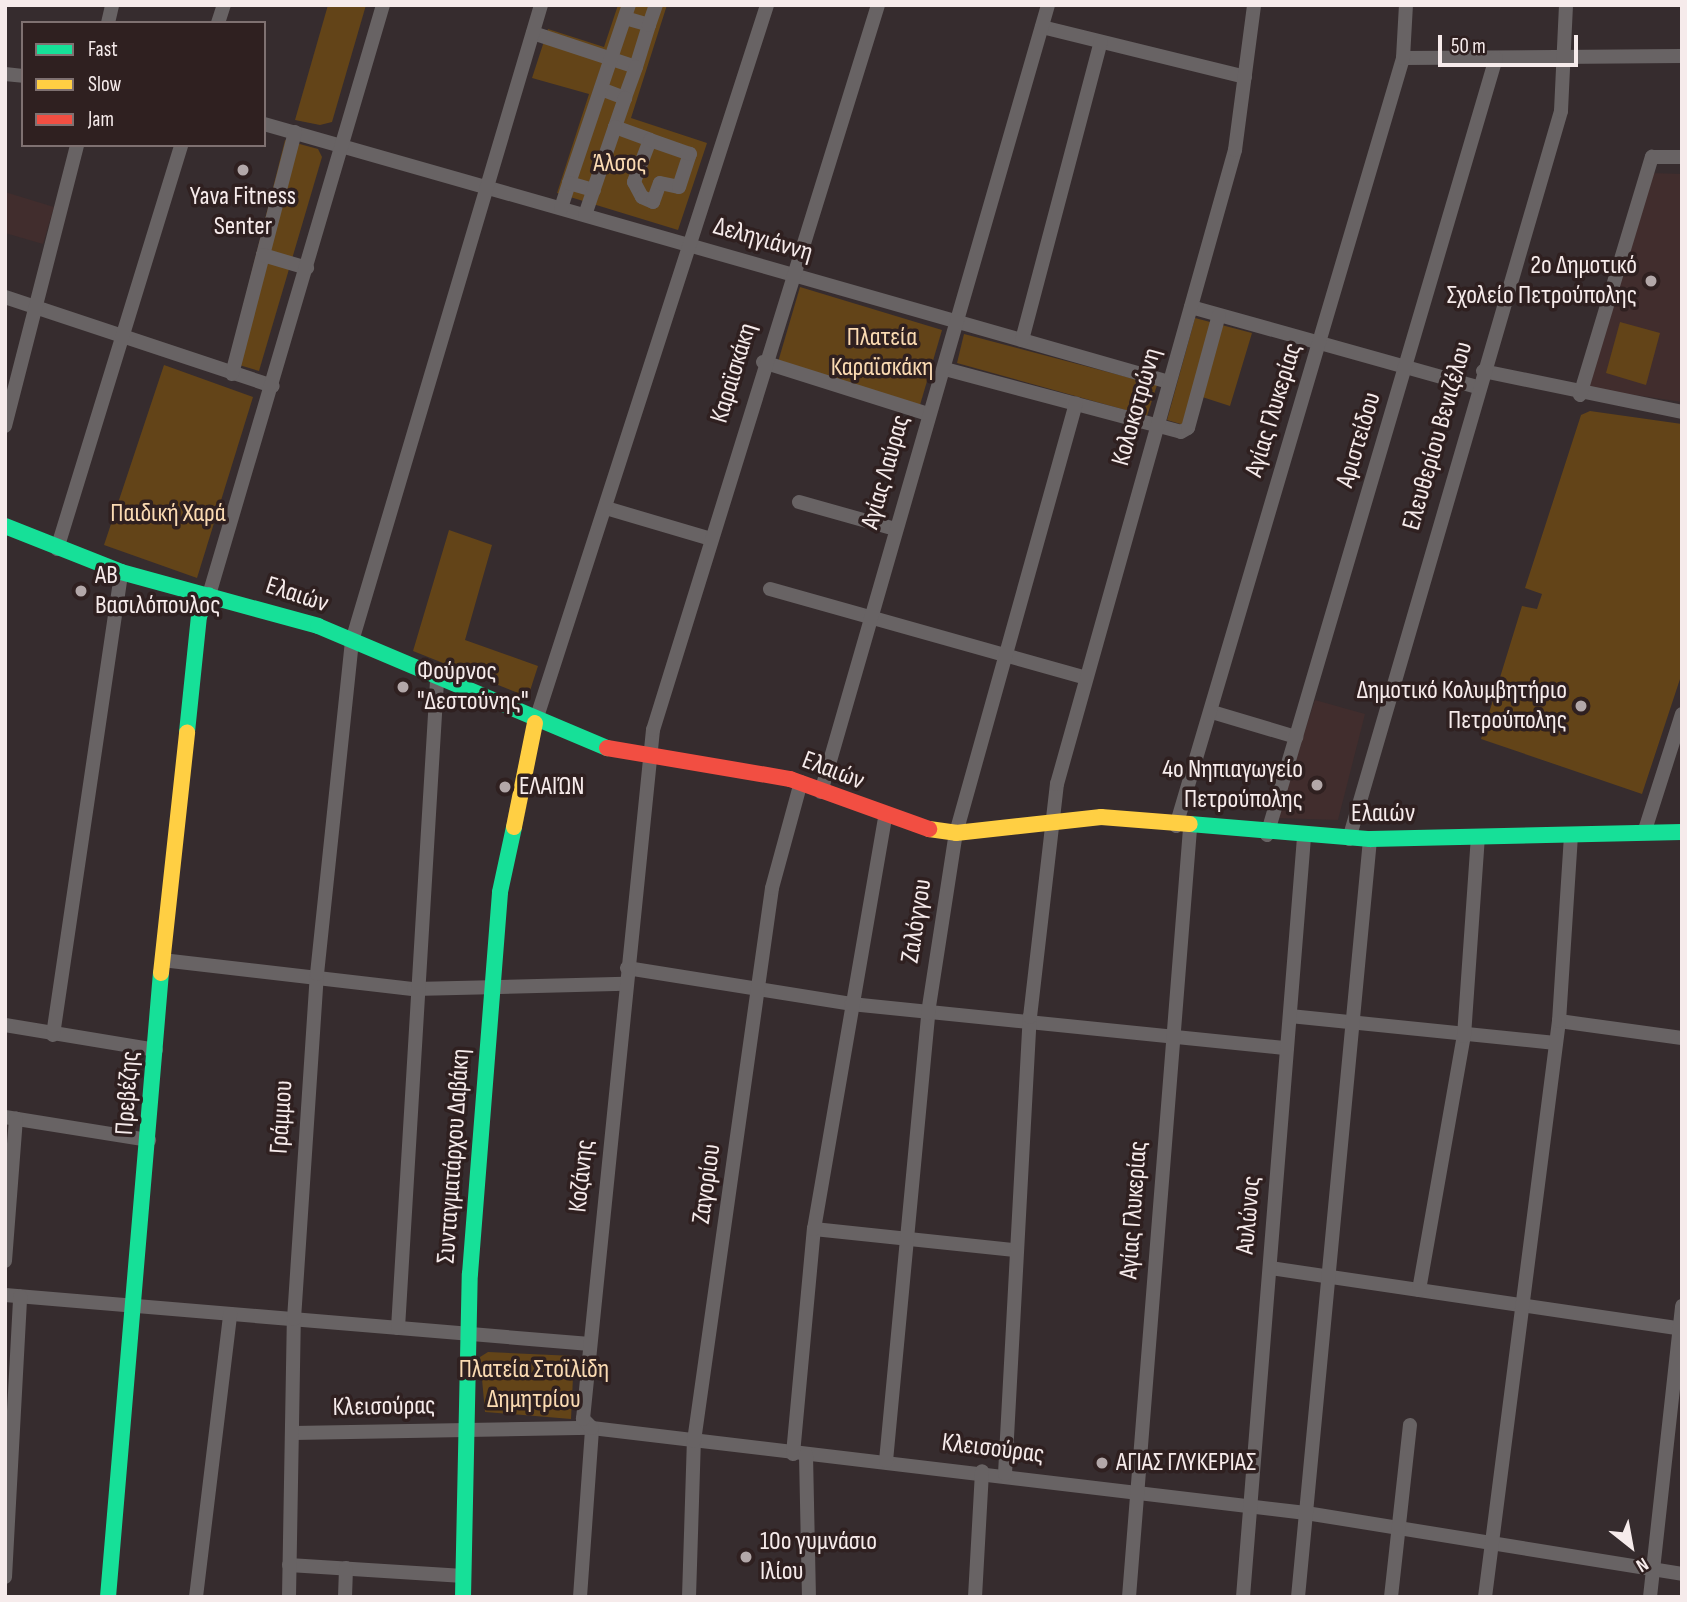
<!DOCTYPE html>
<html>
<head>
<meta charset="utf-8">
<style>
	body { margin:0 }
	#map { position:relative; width:1687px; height:1602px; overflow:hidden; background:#362c2e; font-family:"Sofia Sans Condensed",sans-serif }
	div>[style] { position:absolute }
	.built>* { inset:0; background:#412d2d }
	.green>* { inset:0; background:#634418 }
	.street>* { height:14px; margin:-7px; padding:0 7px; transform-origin:7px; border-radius:7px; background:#686364 }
	.fast>* { height:16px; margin:-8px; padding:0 8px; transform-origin:8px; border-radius:8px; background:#16e098 }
	.slow>* { height:16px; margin:-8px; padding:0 8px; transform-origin:8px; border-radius:8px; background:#ffcf43 }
	.jam>* { height:16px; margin:-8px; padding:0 8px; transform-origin:8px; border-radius:8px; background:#f24e42 }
	.dots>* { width:19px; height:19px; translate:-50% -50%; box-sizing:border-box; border:4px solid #2f2020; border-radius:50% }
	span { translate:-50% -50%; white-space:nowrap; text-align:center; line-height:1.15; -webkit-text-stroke:7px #2f2020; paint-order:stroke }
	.park-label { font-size:26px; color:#fadab2 }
	.poi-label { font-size:26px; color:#f6ebeb }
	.right { translate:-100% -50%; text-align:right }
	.left { translate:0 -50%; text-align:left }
	.street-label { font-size:26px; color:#f6ebeb }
	.frame { position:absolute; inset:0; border:7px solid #f6ebeb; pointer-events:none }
	.legend { position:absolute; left:21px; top:21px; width:245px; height:126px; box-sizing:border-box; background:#2f2020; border:2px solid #7f7171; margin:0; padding:9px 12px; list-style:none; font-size:21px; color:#f6ebeb }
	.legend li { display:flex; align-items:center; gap:14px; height:35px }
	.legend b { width:35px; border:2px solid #7f7171 }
	.north { position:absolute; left:1596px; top:1511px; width:70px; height:70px; -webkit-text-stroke:5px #2f2020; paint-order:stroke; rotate:149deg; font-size:19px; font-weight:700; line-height:28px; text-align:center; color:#f6ebeb }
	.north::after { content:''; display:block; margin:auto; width:24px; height:32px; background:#f6ebeb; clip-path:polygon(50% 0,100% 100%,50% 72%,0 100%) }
	.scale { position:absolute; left:1438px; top:35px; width:140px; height:32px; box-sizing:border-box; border:4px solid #f6ebeb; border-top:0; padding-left:9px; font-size:21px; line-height:24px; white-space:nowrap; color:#f6ebeb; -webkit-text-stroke:5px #2f2020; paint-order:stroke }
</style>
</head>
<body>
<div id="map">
	<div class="built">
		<i style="clip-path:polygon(1651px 173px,1682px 174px,1682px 402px,1588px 388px)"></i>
		<i style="clip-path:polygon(5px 192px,54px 207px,43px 244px,5px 233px)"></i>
		<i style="clip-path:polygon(1315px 700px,1365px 714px,1338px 820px,1276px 818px)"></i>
	</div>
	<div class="green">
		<i style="clip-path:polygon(328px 5px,366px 5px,332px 122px,320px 125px,295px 120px)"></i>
		<i style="clip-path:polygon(618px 5px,667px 5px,631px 118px,707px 143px,678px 230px,557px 193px,589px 94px,532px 78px,548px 29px,604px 47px)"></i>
		<i style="clip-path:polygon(285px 140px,318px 149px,322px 157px,259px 371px,229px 362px)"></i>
		<i style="clip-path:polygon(800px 287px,942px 330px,920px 405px,778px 362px)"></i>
		<i style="clip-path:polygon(1195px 318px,1252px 333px,1230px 406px,1193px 394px,1184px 425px,1167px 420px)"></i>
		<i style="clip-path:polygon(1620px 322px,1660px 333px,1646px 385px,1606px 373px)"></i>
		<i style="clip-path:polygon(964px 334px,1157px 385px,1147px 416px,957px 363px)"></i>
		<i style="clip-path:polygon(164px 365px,253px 397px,197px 578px,104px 545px)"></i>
		<i style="clip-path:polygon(1590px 411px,1682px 424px,1682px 673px,1642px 794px,1481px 739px,1522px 606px,1537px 609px,1542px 594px,1525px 588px,1581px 415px)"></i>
		<i style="clip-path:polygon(449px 530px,492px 545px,465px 640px,538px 666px,528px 697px,413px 651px)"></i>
		<i style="clip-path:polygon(488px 1352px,574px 1356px,571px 1419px,485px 1412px,480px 1357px)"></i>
	</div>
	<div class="street">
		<i style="left:625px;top:18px;width:25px;rotate:16deg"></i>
		<i style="left:649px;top:25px;width:44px;rotate:107.2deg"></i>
		<i style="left:108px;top:23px;width:18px;rotate:-77deg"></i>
		<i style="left:218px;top:23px;width:19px;rotate:-72deg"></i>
		<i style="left:649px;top:25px;width:21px;rotate:-71deg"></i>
		<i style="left:1042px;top:27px;width:209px;rotate:13.8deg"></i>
		<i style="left:533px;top:33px;width:108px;rotate:18.3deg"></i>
		<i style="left:636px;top:67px;width:33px;rotate:110deg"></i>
		<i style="left:1403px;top:58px;width:279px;rotate:-0.4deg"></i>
		<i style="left:5px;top:74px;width:18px;rotate:6deg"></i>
		<i style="left:601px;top:89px;width:26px;rotate:21deg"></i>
		<i style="left:625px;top:98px;width:31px;rotate:109deg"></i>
		<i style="left:615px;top:127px;width:37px;rotate:20deg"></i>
		<i style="left:650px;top:140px;width:45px;rotate:110.9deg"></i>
		<i style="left:634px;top:182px;width:17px;rotate:62deg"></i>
		<i style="left:642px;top:197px;width:12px;rotate:24deg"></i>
		<i style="left:653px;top:202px;width:20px;rotate:-70deg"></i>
		<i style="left:660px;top:183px;width:19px;rotate:12deg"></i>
		<i style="left:679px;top:187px;width:35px;rotate:-72deg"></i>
		<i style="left:690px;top:154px;width:42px;rotate:-160.7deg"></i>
		<i style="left:264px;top:124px;width:941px;rotate:15.91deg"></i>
		<i style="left:569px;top:183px;width:188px;rotate:-71.4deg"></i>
		<i style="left:561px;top:208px;width:26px;rotate:-72deg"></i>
		<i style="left:569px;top:183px;width:26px;rotate:16deg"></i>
		<i style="left:585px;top:215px;width:93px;rotate:-71.2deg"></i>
		<i style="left:263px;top:255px;width:127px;rotate:-75.4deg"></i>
		<i style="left:5px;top:297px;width:282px;rotate:18.4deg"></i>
		<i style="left:1191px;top:307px;width:298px;rotate:15.6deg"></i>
		<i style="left:1022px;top:340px;width:308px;rotate:-75.2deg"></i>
		<i style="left:763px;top:362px;width:173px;rotate:17.5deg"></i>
		<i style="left:945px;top:369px;width:244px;rotate:14.9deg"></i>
		<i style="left:1181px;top:432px;width:8px;rotate:-30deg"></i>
		<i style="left:1188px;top:428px;width:117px;rotate:-74.7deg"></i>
		<i style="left:1483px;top:371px;width:203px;rotate:11.6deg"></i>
		<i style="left:232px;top:374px;width:123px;rotate:-75.4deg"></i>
		<i style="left:263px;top:255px;width:46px;rotate:16.5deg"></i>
		<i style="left:1580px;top:395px;width:249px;rotate:-73.2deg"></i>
		<i style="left:1652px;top:157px;width:30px"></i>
		<i style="left:5px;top:426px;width:290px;rotate:-75.6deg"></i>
		<i style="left:799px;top:502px;width:100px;rotate:15.7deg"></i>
		<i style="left:606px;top:508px;width:106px;rotate:16.4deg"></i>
		<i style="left:57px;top:549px;width:423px;rotate:-72.9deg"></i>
		<i style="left:770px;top:589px;width:326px;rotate:15.7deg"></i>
		<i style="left:209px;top:595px;width:615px;rotate:-73.57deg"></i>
		<i style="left:1212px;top:712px;width:88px;rotate:16.6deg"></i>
		<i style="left:535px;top:723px;width:755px;rotate:-72.09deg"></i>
		<i style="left:821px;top:792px;width:819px;rotate:-73.91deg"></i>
		<i style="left:1176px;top:826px;width:801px;rotate:-73.53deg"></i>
		<i style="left:1403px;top:58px;width:53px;rotate:-86.8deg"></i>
		<i style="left:1644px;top:833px;width:125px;rotate:-72.3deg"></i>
		<i style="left:1267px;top:835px;width:810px;rotate:-73.58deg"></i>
		<i style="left:1349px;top:839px;width:758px;rotate:-73.76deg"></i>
		<i style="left:1561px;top:111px;width:106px;rotate:-87.3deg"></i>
		<i style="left:162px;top:960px;width:254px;rotate:6.6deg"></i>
		<i style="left:414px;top:989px;width:211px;rotate:-1.4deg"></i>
		<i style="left:627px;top:968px;width:227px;rotate:9.1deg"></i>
		<i style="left:851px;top:1004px;width:438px;rotate:5.8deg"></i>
		<i style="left:1290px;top:1016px;width:267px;rotate:5.8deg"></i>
		<i style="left:1559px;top:1021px;width:124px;rotate:7.9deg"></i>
		<i style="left:5px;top:1025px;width:153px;rotate:9.4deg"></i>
		<i style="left:53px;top:1035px;width:468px;rotate:-81.6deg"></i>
		<i style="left:5px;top:1117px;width:146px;rotate:9.1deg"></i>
		<i style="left:814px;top:1229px;width:202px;rotate:6deg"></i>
		<i style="left:5px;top:1261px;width:143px;rotate:-85.6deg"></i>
		<i style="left:1270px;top:1268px;width:416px;rotate:8.4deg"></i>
		<i style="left:1419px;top:1290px;width:258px;rotate:-80deg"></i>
		<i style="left:1464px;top:1036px;width:198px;rotate:-86deg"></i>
		<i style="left:5px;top:1295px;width:587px;rotate:4.79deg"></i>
		<i style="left:398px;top:1328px;width:648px;rotate:-86.55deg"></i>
		<i style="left:293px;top:1433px;width:299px;rotate:-1deg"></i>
		<i style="left:592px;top:1428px;width:719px;rotate:6.79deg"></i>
		<i style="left:1306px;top:1513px;width:381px;rotate:9.2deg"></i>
		<i style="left:793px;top:1454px;width:226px;rotate:-84.7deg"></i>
		<i style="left:814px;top:1229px;width:416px;rotate:-80.2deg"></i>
		<i style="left:806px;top:1455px;width:142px;rotate:88.8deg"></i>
		<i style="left:886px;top:1461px;width:450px;rotate:-84.6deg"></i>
		<i style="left:928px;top:1013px;width:182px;rotate:-81.2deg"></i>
		<i style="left:956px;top:833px;width:446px;rotate:-74.4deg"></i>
		<i style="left:1005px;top:1474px;width:458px;rotate:-86.9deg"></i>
		<i style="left:1030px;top:1017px;width:235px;rotate:-83.4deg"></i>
		<i style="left:1057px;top:784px;width:659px;rotate:-74.32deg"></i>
		<i style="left:1235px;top:150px;width:146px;rotate:-82.5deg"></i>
		<i style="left:289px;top:1565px;width:175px;rotate:3.6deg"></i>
		<i style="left:5px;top:1577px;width:281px;rotate:-86.9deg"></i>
		<i style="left:196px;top:1597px;width:285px;rotate:-83.1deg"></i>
		<i style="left:289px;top:1597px;width:278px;rotate:-89deg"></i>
		<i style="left:294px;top:1319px;width:346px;rotate:-86.2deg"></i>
		<i style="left:317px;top:974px;width:335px;rotate:-84deg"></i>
		<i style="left:352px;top:641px;width:663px;rotate:-73.45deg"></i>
		<i style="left:345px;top:1597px;width:29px;rotate:-88deg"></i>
		<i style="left:580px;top:1597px;width:169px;rotate:-85.9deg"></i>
		<i style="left:592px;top:1428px;width:13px;rotate:-135deg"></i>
		<i style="left:583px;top:1419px;width:693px;rotate:-84.2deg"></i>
		<i style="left:653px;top:730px;width:759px;rotate:-72.76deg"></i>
		<i style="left:689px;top:1597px;width:156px;rotate:-88.2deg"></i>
		<i style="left:694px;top:1441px;width:558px;rotate:-81.97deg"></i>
		<i style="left:772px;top:888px;width:110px;rotate:-74.7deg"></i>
		<i style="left:975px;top:1597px;width:126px;rotate:-86.8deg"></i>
		<i style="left:1129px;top:1597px;width:771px;rotate:-85.46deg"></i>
		<i style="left:1243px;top:1597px;width:762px;rotate:-85.41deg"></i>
		<i style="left:1298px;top:1597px;width:761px;rotate:-84.57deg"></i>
		<i style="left:1391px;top:1597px;width:173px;rotate:-83.7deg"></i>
		<i style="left:1485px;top:1597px;width:581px;rotate:-82.68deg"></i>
		<i style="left:1559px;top:1021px;width:187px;rotate:-86.3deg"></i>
		<i style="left:1650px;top:1597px;width:293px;rotate:-83.7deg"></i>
	</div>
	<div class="fast">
		<i style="left:5px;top:526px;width:125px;rotate:21.6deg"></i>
		<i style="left:121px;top:572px;width:204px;rotate:15.3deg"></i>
		<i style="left:318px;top:626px;width:314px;rotate:22.9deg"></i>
		<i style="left:187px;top:732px;width:117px;rotate:-84.1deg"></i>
		<i style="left:199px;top:616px;width:23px;rotate:-65deg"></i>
		<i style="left:1190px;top:824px;width:181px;rotate:4.8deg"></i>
		<i style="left:1370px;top:839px;width:312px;rotate:-1.3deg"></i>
		<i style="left:108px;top:1597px;width:626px;rotate:-85.15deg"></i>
		<i style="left:463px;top:1597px;width:323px;rotate:-88.8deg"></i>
		<i style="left:470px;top:1274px;width:383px;rotate:-85.5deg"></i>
		<i style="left:500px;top:892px;width:66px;rotate:-77.8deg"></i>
	</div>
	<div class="slow">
		<i style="left:514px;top:827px;width:106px;rotate:-78.6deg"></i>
		<i style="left:929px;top:829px;width:27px;rotate:8deg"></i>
		<i style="left:956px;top:833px;width:146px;rotate:-6.3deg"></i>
		<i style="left:1101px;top:817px;width:89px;rotate:4.5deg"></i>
		<i style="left:161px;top:973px;width:242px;rotate:-83.8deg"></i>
	</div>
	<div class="jam">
		<i style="left:607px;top:748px;width:186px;rotate:9.6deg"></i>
		<i style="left:790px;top:779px;width:148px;rotate:19.8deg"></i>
	</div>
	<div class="dots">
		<i style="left:243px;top:170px;background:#b3a8a9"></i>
		<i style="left:1651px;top:281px;background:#b3a8a9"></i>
		<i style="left:81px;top:591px;background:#b3a8a9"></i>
		<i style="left:403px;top:687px;background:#b3a8a9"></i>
		<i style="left:1581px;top:706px;background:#b3a8a9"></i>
		<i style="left:1317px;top:785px;background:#b3a8a9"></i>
		<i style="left:505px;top:787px;background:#b3a8a9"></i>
		<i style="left:1102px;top:1463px;background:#b3a8a9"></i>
		<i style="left:746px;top:1557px;background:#b3a8a9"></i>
	</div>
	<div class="park-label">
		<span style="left:620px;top:164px">Άλσος</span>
		<span style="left:882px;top:353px">Πλατεία<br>Καραϊσκάκη</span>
		<span style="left:168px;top:514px">Παιδική Χαρά</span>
		<span style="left:534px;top:1385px">Πλατεία Στοϊλίδη<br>Δημητρίου</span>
	</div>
	<div class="poi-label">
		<span style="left:243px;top:212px">Yava Fitness<br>Senter</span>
		<span class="right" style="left:1637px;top:281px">2ο Δημοτικό<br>Σχολείο Πετρούπολης</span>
		<span class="left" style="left:95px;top:591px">ΑΒ<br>Βασιλόπουλος</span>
		<span class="left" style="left:417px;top:687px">Φούρνος<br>"Δεστούνης"</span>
		<span class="right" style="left:1567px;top:706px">Δημοτικό Κολυμβητήριο<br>Πετρούπολης</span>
		<span class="right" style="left:1303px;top:785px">4ο Νηπιαγωγείο<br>Πετρούπολης</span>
		<span class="left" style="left:519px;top:787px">ΕΛΑΙΏΝ</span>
		<span class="left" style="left:1116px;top:1463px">ΑΓΙΑΣ ΓΛΥΚΕΡΙΑΣ</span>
		<span class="left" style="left:760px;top:1557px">10ο γυμνάσιο<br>Ιλίου</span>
	</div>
	<div class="street-label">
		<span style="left:763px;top:240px;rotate:16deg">Δεληγιάννη</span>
		<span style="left:734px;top:373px;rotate:-73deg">Καραϊσκάκη</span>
		<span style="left:1137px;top:407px;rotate:-74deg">Κολοκοτρώνη</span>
		<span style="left:1274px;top:410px;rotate:-73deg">Αγίας Γλυκερίας</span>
		<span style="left:1438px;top:436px;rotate:-74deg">Ελευθερίου Βενιζέλου</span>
		<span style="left:1359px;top:440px;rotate:-73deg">Αριστείδου</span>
		<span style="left:886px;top:472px;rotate:-74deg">Αγίας Λαύρας</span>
		<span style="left:297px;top:595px;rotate:18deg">Ελαιών</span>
		<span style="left:833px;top:771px;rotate:21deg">Ελαιών</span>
		<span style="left:1383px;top:814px">Ελαιών</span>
		<span style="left:917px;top:921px;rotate:-81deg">Ζαλόγγου</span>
		<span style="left:128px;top:1093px;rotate:-86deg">Πρεβέζης</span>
		<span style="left:282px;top:1117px;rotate:-86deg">Γράμμου</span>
		<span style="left:454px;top:1156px;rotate:-86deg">Συνταγματάρχου Δαβάκη</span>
		<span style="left:582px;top:1176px;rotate:-84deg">Κοζάνης</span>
		<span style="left:707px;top:1184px;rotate:-82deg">Ζαγορίου</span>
		<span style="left:1134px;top:1210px;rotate:-86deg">Αγίας Γλυκερίας</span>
		<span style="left:1249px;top:1215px;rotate:-85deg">Αυλώνος</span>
		<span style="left:384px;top:1407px;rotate:-1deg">Κλεισούρας</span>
		<span style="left:993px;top:1449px;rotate:7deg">Κλεισούρας</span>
	</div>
	<div class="frame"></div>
	<ul class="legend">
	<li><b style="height:9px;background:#16e098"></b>Fast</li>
	<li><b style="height:9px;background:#ffcf43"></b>Slow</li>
	<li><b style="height:9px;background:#f24e42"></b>Jam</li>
	</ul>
	<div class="north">N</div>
	<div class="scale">50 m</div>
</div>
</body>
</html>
